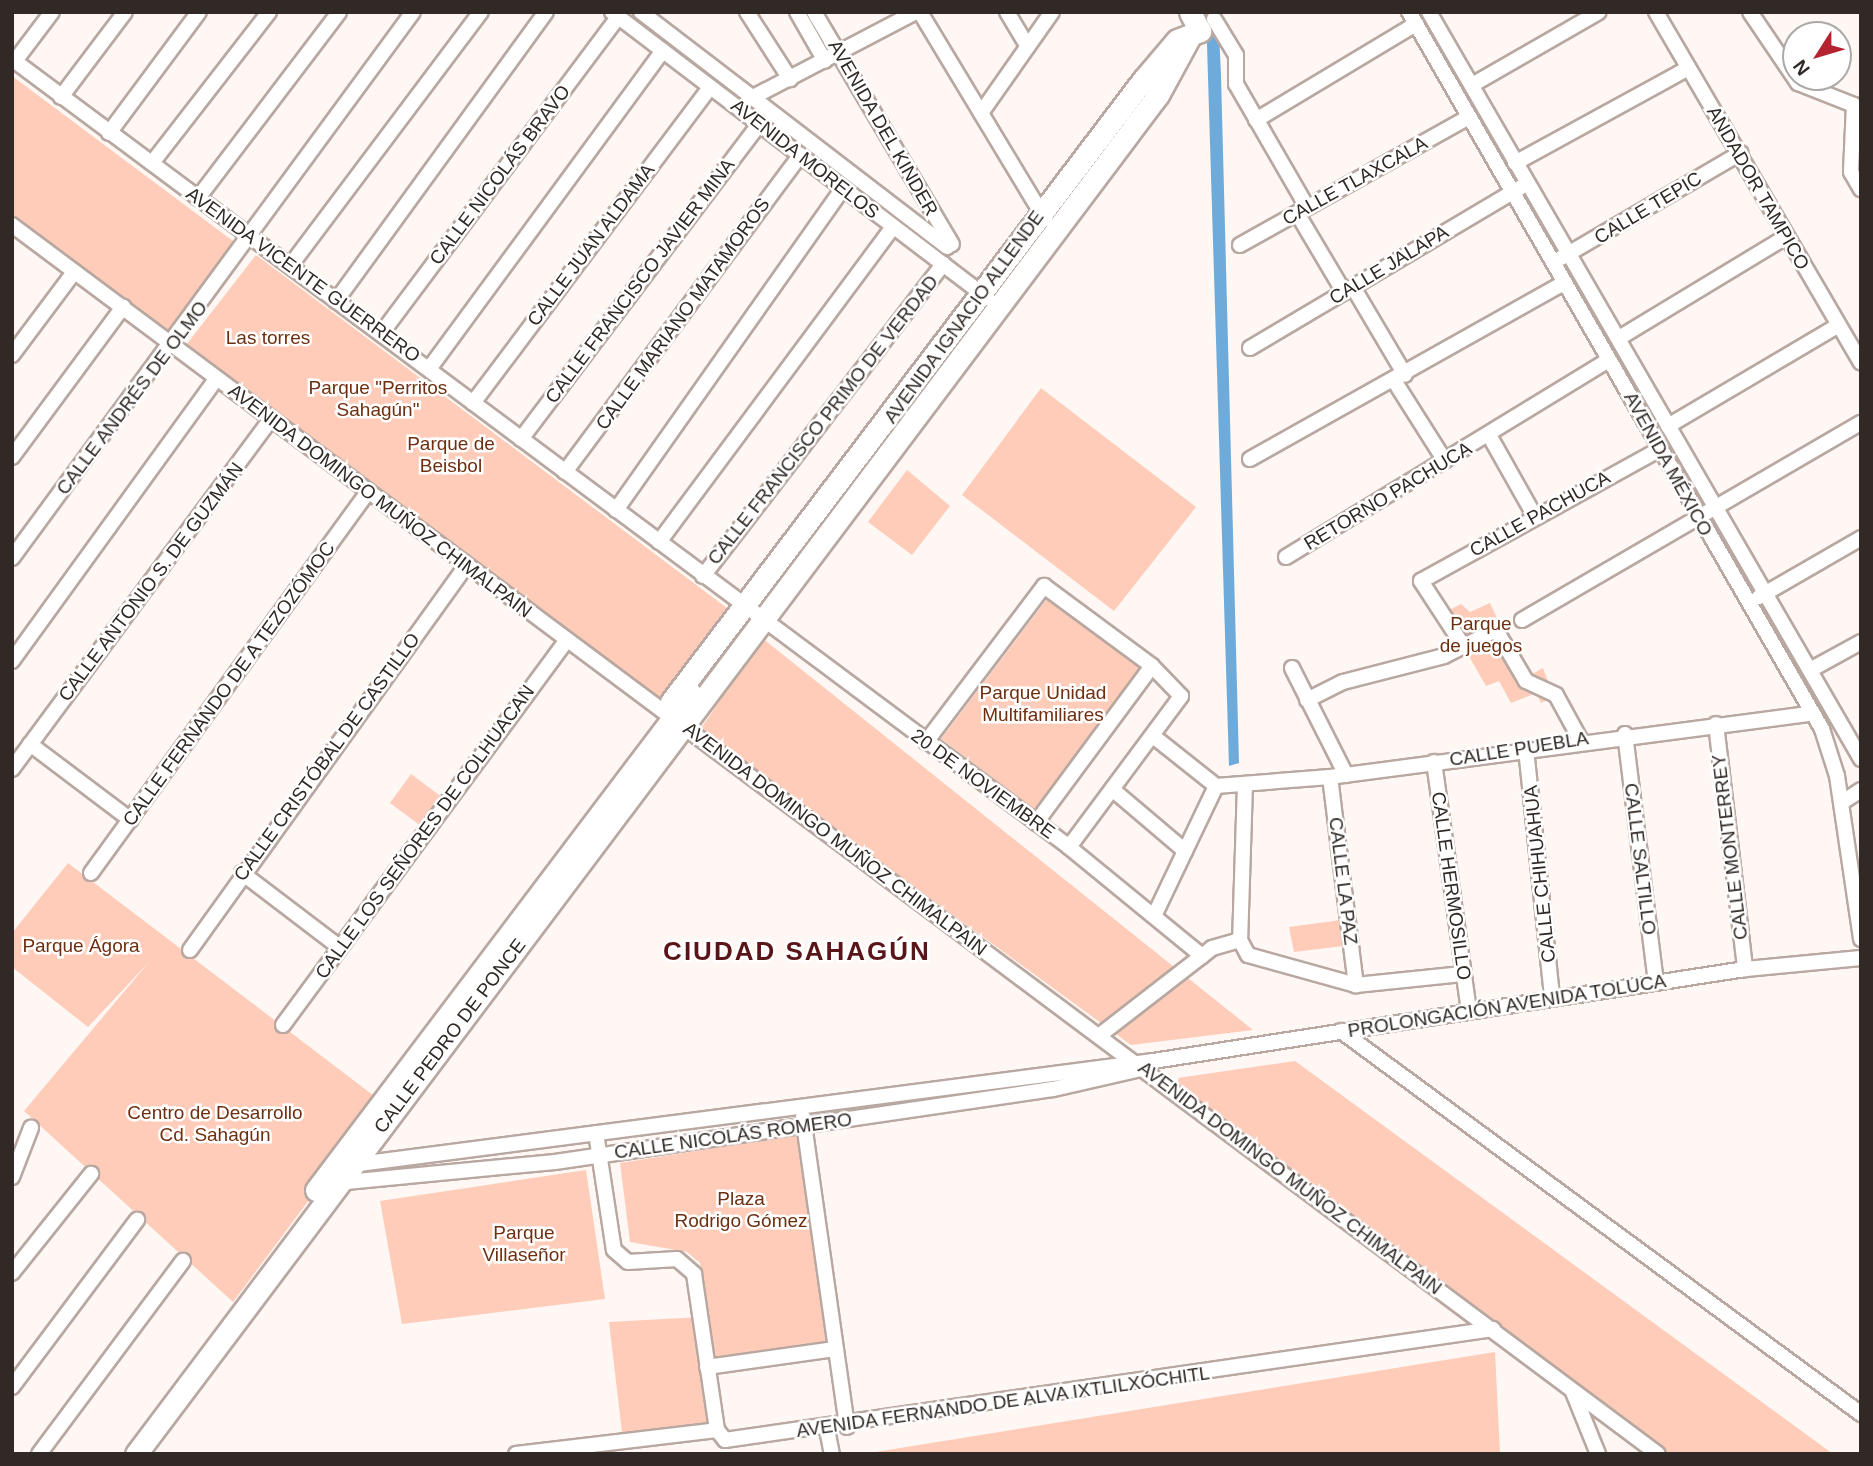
<!DOCTYPE html>
<html>
<head>
<meta charset="utf-8">
<style>
	body { margin:0 }
	#map { position:relative; width:1873px; height:1466px; overflow:hidden; background:#fef7f4; font-family:Helvetica,sans-serif }
	div>[style] { position:absolute }
	.green>* { inset:0; background:#feccb8 }
	.water>* { inset:0; background:#6fabda }
	.roads { filter:drop-shadow(2px 0 #b8a8a1) drop-shadow(-2px 0 #b8a8a1) drop-shadow(0 2px #b8a8a1) drop-shadow(0 -2px #b8a8a1) }
	.street>* { height:14px; margin:-7px; padding:0 7px; transform-origin:7px; border-radius:7px; background:#fff }
	.secondary>* { height:21px; margin:-10.5px; padding:0 10.5px; transform-origin:10.5px; border-radius:10.5px; background:#fff }
	span { translate:-50% -50%; white-space:nowrap; text-align:center; line-height:1.15; -webkit-text-stroke:5px #fff; paint-order:stroke }
	.street-label { font-size:19px; color:#302926 }
	.park-label { font-size:19px; color:#6e2f10 }
	.district-label { font-size:26px; color:#5a1519; font-weight:700; letter-spacing:2px }
	.frame { position:absolute; inset:0; border:14px solid #302926; pointer-events:none }
	.north { position:absolute; left:1782px; top:21px; width:70px; height:70px; box-sizing:border-box; background:#fff; border:2px solid #aca9a8; border-radius:50%; rotate:233deg; font-size:19px; font-weight:700; line-height:28px; text-align:center; color:#302926 }
	.north::after { content:''; display:block; margin:auto; width:24px; height:32px; background:#b52330; clip-path:polygon(50% 0,100% 100%,50% 72%,0 100%) }
</style>
</head>
<body>
<div id="map">
	<div class="green">
		<i style="clip-path:polygon(12px 76px,237px 244px,164px 338px,12px 223px)"></i>
		<i style="clip-path:polygon(256px 255px,735px 614px,663px 708px,183px 349px)"></i>
		<i style="clip-path:polygon(1041px 388px,1196px 507px,1114px 611px,962px 495px)"></i>
		<i style="clip-path:polygon(907px 470px,950px 506px,912px 555px,868px 522px)"></i>
		<i style="clip-path:polygon(1049px 596px,1145px 668px,1038px 812px,941px 739px)"></i>
		<i style="clip-path:polygon(1490px 603px,1525px 678px,1543px 668px,1554px 697px,1541px 703px,1536px 693px,1511px 703px,1499px 681px,1486px 686px,1444px 613px,1461px 604px,1470px 612px)"></i>
		<i style="clip-path:polygon(762px 638px,1253px 1030px,1131px 1045px,700px 730px)"></i>
		<i style="clip-path:polygon(411px 774px,447px 801px,425px 829px,390px 803px)"></i>
		<i style="clip-path:polygon(68px 863px,382px 1102px,233px 1302px,24px 1111px,149px 962px,88px 1027px,12px 967px,12px 933px)"></i>
		<i style="clip-path:polygon(1341px 920px,1343px 946px,1294px 952px,1289px 927px)"></i>
		<i style="clip-path:polygon(1295px 1061px,1833px 1454px,1647px 1454px,1170px 1086px,1178px 1078px)"></i>
		<i style="clip-path:polygon(798px 1135px,826px 1341px,715px 1358px,700px 1263px,687px 1252px,630px 1242px,620px 1163px)"></i>
		<i style="clip-path:polygon(586px 1170px,605px 1299px,402px 1324px,380px 1201px)"></i>
		<i style="clip-path:polygon(701px 1317px,717px 1430px,623px 1441px,609px 1322px)"></i>
		<i style="clip-path:polygon(1495px 1352px,1500px 1454px,863px 1454px)"></i>
	</div>
	<div class="water">
		<i style="clip-path:polygon(1206px 12px,1218px 12px,1221px 75px,1239px 763px,1229px 766px)"></i>
	</div>
	<div class="roads">
		<div class="street">
			<i style="left:612px;top:12px;width:472px;rotate:37.3deg"></i>
			<i style="left:641px;top:12px;width:386px;rotate:37.5deg"></i>
			<i style="left:747px;top:12px;width:80px;rotate:57.3deg"></i>
			<i style="left:797px;top:12px;width:56px;rotate:60.3deg"></i>
			<i style="left:814px;top:12px;width:270px;rotate:59.3deg"></i>
			<i style="left:920px;top:12px;width:242px;rotate:58.9deg"></i>
			<i style="left:1007px;top:12px;width:37px;rotate:59deg"></i>
			<i style="left:1409px;top:12px;width:827px;rotate:60.06deg"></i>
			<i style="left:1822px;top:729px;width:49px;rotate:72.3deg"></i>
			<i style="left:1837px;top:776px;width:165px;rotate:81.6deg"></i>
			<i style="left:1429px;top:12px;width:863px;rotate:59.96deg"></i>
			<i style="left:1656px;top:12px;width:406px;rotate:59.7deg"></i>
			<i style="left:1750px;top:12px;width:86px;rotate:55.9deg"></i>
			<i style="left:1798px;top:83px;width:60px;rotate:21.4deg"></i>
			<i style="left:1854px;top:105px;width:67px;rotate:92.6deg"></i>
			<i style="left:1851px;top:172px;width:20px;rotate:60deg"></i>
			<i style="left:1214px;top:19px;width:42px;rotate:58.6deg"></i>
			<i style="left:1236px;top:55px;width:29px;rotate:90deg"></i>
			<i style="left:1236px;top:84px;width:142px;rotate:60deg"></i>
			<i style="left:12px;top:59px;width:1318px;rotate:36.7deg"></i>
			<i style="left:1069px;top:847px;width:172px;rotate:39.3deg"></i>
			<i style="left:15px;top:61px;width:61px;rotate:-52.9deg"></i>
			<i style="left:1472px;top:85px;width:146px;rotate:-29.9deg"></i>
			<i style="left:755px;top:96px;width:182px;rotate:-27.6deg"></i>
			<i style="left:61px;top:97px;width:106px;rotate:-53deg"></i>
			<i style="left:981px;top:113px;width:123px;rotate:-54.9deg"></i>
			<i style="left:1256px;top:120px;width:187px;rotate:-31deg"></i>
			<i style="left:109px;top:133px;width:151px;rotate:-53.4deg"></i>
			<i style="left:152px;top:163px;width:191px;rotate:-52.2deg"></i>
			<i style="left:1515px;top:163px;width:196px;rotate:-28.7deg"></i>
			<i style="left:198px;top:198px;width:233px;rotate:-52.8deg"></i>
			<i style="left:1297px;top:213px;width:92px;rotate:59.3deg"></i>
			<i style="left:12px;top:225px;width:2054px;rotate:36.75deg"></i>
			<i style="left:1240px;top:245px;width:262px;rotate:-29.2deg"></i>
			<i style="left:1561px;top:258px;width:208px;rotate:-30.3deg"></i>
			<i style="left:290px;top:266px;width:318px;rotate:-53.1deg"></i>
			<i style="left:1353px;top:287px;width:102px;rotate:59.4deg"></i>
			<i style="left:336px;top:301px;width:357px;rotate:-54deg"></i>
			<i style="left:381px;top:334px;width:396px;rotate:-53.2deg"></i>
			<i style="left:1619px;top:338px;width:195px;rotate:-31.2deg"></i>
			<i style="left:1250px;top:348px;width:314px;rotate:-30.7deg"></i>
			<i style="left:12px;top:355px;width:104px;rotate:-53.2deg"></i>
			<i style="left:429px;top:369px;width:395px;rotate:-53.7deg"></i>
			<i style="left:1395px;top:382px;width:93px;rotate:57.7deg"></i>
			<i style="left:473px;top:403px;width:395px;rotate:-53.1deg"></i>
			<i style="left:1668px;top:426px;width:196px;rotate:-30.6deg"></i>
			<i style="left:1489px;top:435px;width:90px;rotate:60.6deg"></i>
			<i style="left:521px;top:439px;width:396px;rotate:-52.9deg"></i>
			<i style="left:12px;top:457px;width:187px;rotate:-53.5deg"></i>
			<i style="left:1250px;top:459px;width:361px;rotate:-29.3deg"></i>
			<i style="left:565px;top:472px;width:395px;rotate:-53.4deg"></i>
			<i style="left:616px;top:510px;width:394px;rotate:-54.8deg"></i>
			<i style="left:659px;top:542px;width:392px;rotate:-53.4deg"></i>
			<i style="left:1286px;top:557px;width:378px;rotate:-31.4deg"></i>
			<i style="left:12px;top:558px;width:677px;rotate:-53.71deg"></i>
			<i style="left:703px;top:576px;width:394px;rotate:-52.4deg"></i>
			<i style="left:1759px;top:597px;width:118px;rotate:-30deg"></i>
			<i style="left:1522px;top:620px;width:392px;rotate:-30.2deg"></i>
			<i style="left:1464px;top:647px;width:79px;rotate:-123.1deg"></i>
			<i style="left:1421px;top:581px;width:273px;rotate:-28.9deg"></i>
			<i style="left:12px;top:661px;width:348px;rotate:-54.1deg"></i>
			<i style="left:1292px;top:668px;width:120px;rotate:63.2deg"></i>
			<i style="left:1810px;top:670px;width:58px;rotate:-28.8deg"></i>
			<i style="left:1307px;top:700px;width:40px;rotate:-26.6deg"></i>
			<i style="left:1343px;top:682px;width:104px;rotate:-14.4deg"></i>
			<i style="left:1444px;top:656px;width:58px;rotate:-26.6deg"></i>
			<i style="left:1496px;top:630px;width:59px;rotate:59.5deg"></i>
			<i style="left:1526px;top:681px;width:33px;rotate:25deg"></i>
			<i style="left:1556px;top:695px;width:50px;rotate:61.4deg"></i>
			<i style="left:1716px;top:724px;width:247px;rotate:83.2deg"></i>
			<i style="left:1625px;top:734px;width:251px;rotate:82.9deg"></i>
			<i style="left:1153px;top:736px;width:80px;rotate:38.4deg"></i>
			<i style="left:1216px;top:786px;width:114px;rotate:-4.5deg"></i>
			<i style="left:1330px;top:777px;width:487px;rotate:-7.5deg"></i>
			<i style="left:926px;top:742px;width:196px;rotate:-52.9deg"></i>
			<i style="left:1044px;top:586px;width:134px;rotate:36.5deg"></i>
			<i style="left:1152px;top:666px;width:195px;rotate:126.5deg"></i>
			<i style="left:30px;top:744px;width:126px;rotate:37deg"></i>
			<i style="left:1526px;top:749px;width:250px;rotate:84deg"></i>
			<i style="left:1434px;top:762px;width:250px;rotate:82deg"></i>
			<i style="left:12px;top:769px;width:434px;rotate:-53.5deg"></i>
			<i style="left:1330px;top:777px;width:210px;rotate:82.9deg"></i>
			<i style="left:1245px;top:784px;width:156px;rotate:91.8deg"></i>
			<i style="left:1240px;top:940px;width:17px;rotate:62deg"></i>
			<i style="left:1248px;top:955px;width:112px;rotate:15.5deg"></i>
			<i style="left:1356px;top:985px;width:107px;rotate:-5.9deg"></i>
			<i style="left:1112px;top:789px;width:96px;rotate:40.3deg"></i>
			<i style="left:1841px;top:803px;width:24px;rotate:-33deg"></i>
			<i style="left:1069px;top:847px;width:188px;rotate:-53.4deg"></i>
			<i style="left:1181px;top:696px;width:42px;rotate:-134deg"></i>
			<i style="left:91px;top:873px;width:470px;rotate:-54deg"></i>
			<i style="left:242px;top:873px;width:122px;rotate:37.3deg"></i>
			<i style="left:1155px;top:914px;width:142px;rotate:-64.5deg"></i>
			<i style="left:190px;top:950px;width:473px;rotate:-54.3deg"></i>
			<i style="left:283px;top:1025px;width:478px;rotate:-53.6deg"></i>
			<i style="left:1341px;top:1031px;width:646px;rotate:36.37deg"></i>
			<i style="left:1100px;top:1035px;width:142px;rotate:-37.8deg"></i>
			<i style="left:1212px;top:948px;width:29px;rotate:-16deg"></i>
			<i style="left:803px;top:1117px;width:313px;rotate:81.9deg"></i>
			<i style="left:596px;top:1133px;width:118px;rotate:81.3deg"></i>
			<i style="left:614px;top:1250px;width:18px;rotate:41deg"></i>
			<i style="left:628px;top:1262px;width:49px;rotate:-3.5deg"></i>
			<i style="left:677px;top:1259px;width:23px;rotate:41deg"></i>
			<i style="left:694px;top:1274px;width:158px;rotate:81.6deg"></i>
			<i style="left:717px;top:1430px;width:13px;rotate:51deg"></i>
			<i style="left:725px;top:1440px;width:776px;rotate:-8.22deg"></i>
			<i style="left:351px;top:1165px;width:809px;rotate:-7.39deg"></i>
			<i style="left:1153px;top:1061px;width:599px;rotate:-8.83deg"></i>
			<i style="left:1745px;top:969px;width:117px;rotate:-5.4deg"></i>
			<i style="left:12px;top:1177px;width:53px;rotate:-68.8deg"></i>
			<i style="left:336px;top:1183px;width:220px;rotate:-5.5deg"></i>
			<i style="left:555px;top:1162px;width:503px;rotate:-8.34deg"></i>
			<i style="left:1053px;top:1089px;width:89px;rotate:-12.9deg"></i>
			<i style="left:12px;top:1273px;width:127px;rotate:-51.4deg"></i>
			<i style="left:707px;top:1367px;width:129px;rotate:-8deg"></i>
			<i style="left:12px;top:1387px;width:209px;rotate:-53.2deg"></i>
			<i style="left:1573px;top:1392px;width:67px;rotate:68deg"></i>
			<i style="left:827px;top:1429px;width:25px;rotate:79deg"></i>
			<i style="left:39px;top:1454px;width:241px;rotate:-53.3deg"></i>
			<i style="left:516px;top:1454px;width:202px;rotate:-6.8deg"></i>
		</div>
		<div class="secondary">
			<i style="left:671px;top:702px;width:781px;rotate:-52.81deg"></i>
			<i style="left:1143px;top:80px;width:52px;rotate:-49.6deg"></i>
			<i style="left:1177px;top:40px;width:25px;rotate:-21deg"></i>
			<i style="left:1200px;top:31px;width:21px;rotate:-118deg"></i>
			<i style="left:316px;top:1190px;width:622px;rotate:-52.91deg"></i>
			<i style="left:136px;top:1454px;width:1700px;rotate:-53.06deg"></i>
			<i style="left:1158px;top:95px;width:67px;rotate:-61.5deg"></i>
		</div>
	</div>
	<div class="street-label">
		<span style="left:883px;top:128px;rotate:60deg">AVENIDA DEL KINDER</span>
		<span style="left:805px;top:159px;rotate:38deg">AVENIDA MORELOS</span>
		<span style="left:500px;top:175px;rotate:-53deg">CALLE NICOLÁS BRAVO</span>
		<span style="left:1355px;top:181px;rotate:-29deg">CALLE TLAXCALA</span>
		<span style="left:1758px;top:188px;rotate:60deg">ANDADOR TAMPICO</span>
		<span style="left:1648px;top:208px;rotate:-31deg">CALLE TEPIC</span>
		<span style="left:591px;top:245px;rotate:-53deg">CALLE JUAN ALDAMA</span>
		<span style="left:1389px;top:265px;rotate:-31deg">CALLE JALAPA</span>
		<span style="left:303px;top:275px;rotate:36deg">AVENIDA VICENTE GUERRERO</span>
		<span style="left:640px;top:281px;rotate:-53deg">CALLE FRANCISCO JAVIER MINA</span>
		<span style="left:683px;top:314px;rotate:-54deg">CALLE MARIANO MATAMOROS</span>
		<span style="left:964px;top:317px;rotate:-54deg">AVENIDA IGNACIO ALLENDE</span>
		<span style="left:132px;top:398px;rotate:-53deg">CALLE ANDRÉS DE OLMO</span>
		<span style="left:823px;top:420px;rotate:-52deg">CALLE FRANCISCO PRIMO DE VERDAD</span>
		<span style="left:1668px;top:464px;rotate:61deg">AVENIDA MÉXICO</span>
		<span style="left:1388px;top:496px;rotate:-31deg">RETORNO PACHUCA</span>
		<span style="left:380px;top:501px;rotate:37deg">AVENIDA DOMINGO MUÑOZ CHIMALPAIN</span>
		<span style="left:1540px;top:514px;rotate:-29deg">CALLE PACHUCA</span>
		<span style="left:151px;top:582px;rotate:-53deg">CALLE ANTONIO S. DE GUZMÁN</span>
		<span style="left:229px;top:684px;rotate:-54deg">CALLE FERNANDO DE A TEZOZÓMOC</span>
		<span style="left:1519px;top:749px;rotate:-9deg">CALLE PUEBLA</span>
		<span style="left:327px;top:757px;rotate:-54deg">CALLE CRISTÓBAL DE CASTILLO</span>
		<span style="left:983px;top:784px;rotate:36deg">20 DE NOVIEMBRE</span>
		<span style="left:425px;top:832px;rotate:-54deg">CALLE LOS SEÑORES DE COLHUACAN</span>
		<span style="left:835px;top:839px;rotate:37deg">AVENIDA DOMINGO MUÑOZ CHIMALPAIN</span>
		<span style="left:1730px;top:847px;rotate:-97deg">CALLE MONTERREY</span>
		<span style="left:1640px;top:859px;rotate:83deg">CALLE SALTILLO</span>
		<span style="left:1540px;top:874px;rotate:-96deg">CALLE CHIHUAHUA</span>
		<span style="left:1343px;top:881px;rotate:83deg">CALLE LA PAZ</span>
		<span style="left:1451px;top:886px;rotate:82deg">CALLE HERMOSILLO</span>
		<span style="left:1507px;top:1006px;rotate:-9deg">PROLONGACIÓN AVENIDA TOLUCA</span>
		<span style="left:450px;top:1036px;rotate:-53deg">CALLE PEDRO DE PONCE</span>
		<span style="left:733px;top:1136px;rotate:-8deg">CALLE NICOLÁS ROMERO</span>
		<span style="left:1290px;top:1178px;rotate:37deg">AVENIDA DOMINGO MUÑOZ CHIMALPAIN</span>
		<span style="left:1003px;top:1402px;rotate:-8deg">AVENIDA FERNANDO DE ALVA IXTLILXÓCHITL</span>
	</div>
	<div class="park-label">
		<span style="left:268px;top:338px">Las torres</span>
		<span style="left:378px;top:399px">Parque "Perritos<br>Sahagún"</span>
		<span style="left:451px;top:455px">Parque de<br>Beisbol</span>
		<span style="left:1481px;top:635px">Parque<br>de juegos</span>
		<span style="left:1043px;top:704px">Parque Unidad<br>Multifamiliares</span>
		<span style="left:81px;top:946px">Parque Ágora</span>
		<span style="left:215px;top:1124px">Centro de Desarrollo<br>Cd. Sahagún</span>
		<span style="left:741px;top:1210px">Plaza<br>Rodrigo Gómez</span>
		<span style="left:524px;top:1244px">Parque<br>Villaseñor</span>
	</div>
	<div class="district-label">
		<span style="left:797px;top:952px">CIUDAD SAHAGÚN</span>
	</div>
	<div class="frame"></div>
	<div class="north">N</div>
</div>
</body>
</html>
